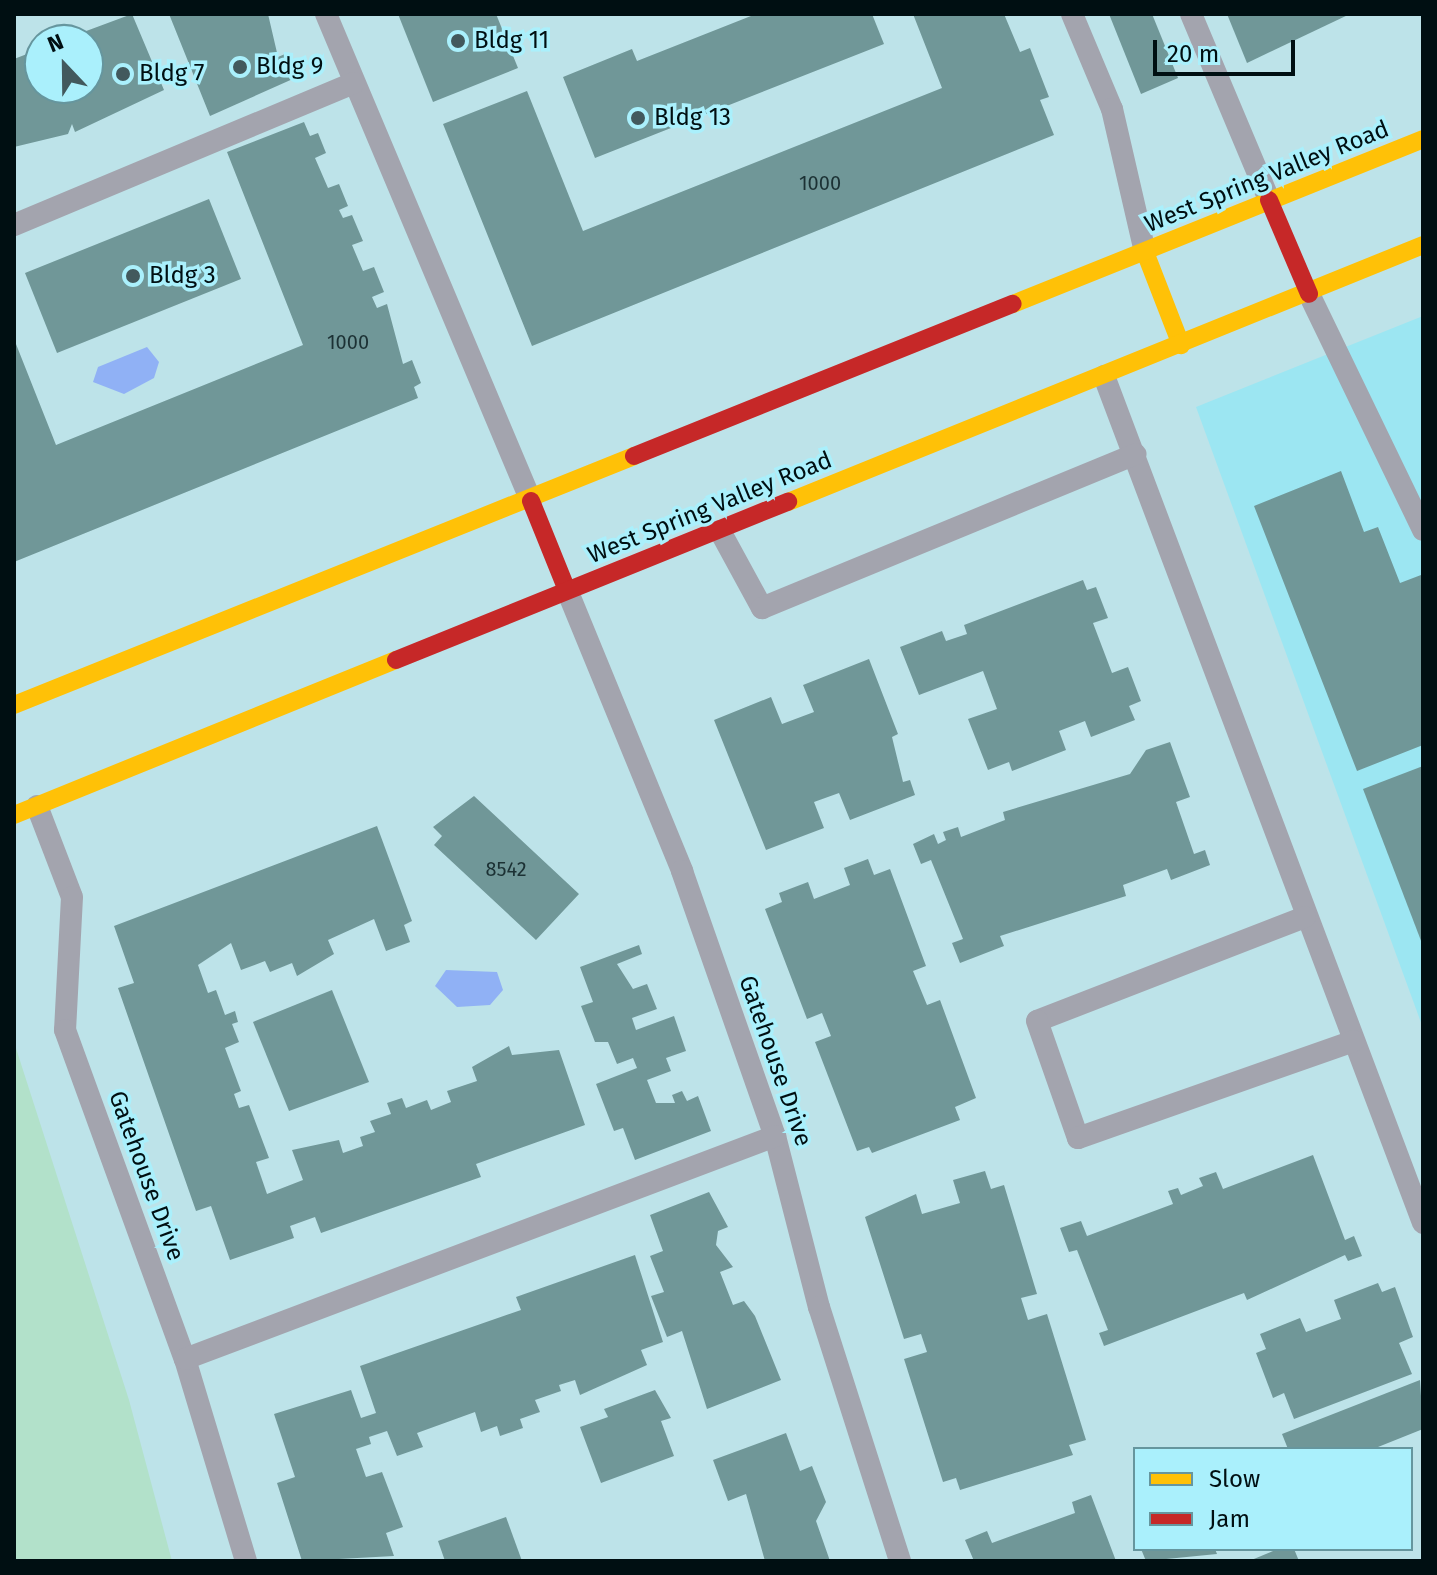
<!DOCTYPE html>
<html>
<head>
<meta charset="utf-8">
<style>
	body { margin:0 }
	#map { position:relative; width:1437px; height:1575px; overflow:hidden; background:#bde3e9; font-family:"Fira Sans",sans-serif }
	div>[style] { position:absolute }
	.built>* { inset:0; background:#9ce6f2 }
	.green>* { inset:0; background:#b2e1ca }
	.water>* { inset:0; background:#90b1f5 }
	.building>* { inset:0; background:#709798 }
	.lane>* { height:22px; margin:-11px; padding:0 11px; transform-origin:11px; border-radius:11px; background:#a3a4ae }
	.slow>* { height:18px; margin:-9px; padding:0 9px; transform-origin:9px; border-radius:9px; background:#ffc107 }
	.jam>* { height:18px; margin:-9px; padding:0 9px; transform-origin:9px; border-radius:9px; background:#c62828 }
	.dots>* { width:22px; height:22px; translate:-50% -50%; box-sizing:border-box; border:4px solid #aaf0fc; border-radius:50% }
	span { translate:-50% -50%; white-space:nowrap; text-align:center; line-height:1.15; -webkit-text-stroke:7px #aaf0fc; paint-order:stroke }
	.number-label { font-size:20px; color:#1c3134 }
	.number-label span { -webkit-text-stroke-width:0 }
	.poi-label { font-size:24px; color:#000f12 }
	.left { translate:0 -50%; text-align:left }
	.street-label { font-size:24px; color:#000f12 }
	.frame { position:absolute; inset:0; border:16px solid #000f12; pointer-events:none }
	.legend { position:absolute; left:1133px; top:1447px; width:280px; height:104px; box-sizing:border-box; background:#aaf0fc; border:2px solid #66969e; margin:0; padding:10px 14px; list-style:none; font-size:24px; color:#000f12 }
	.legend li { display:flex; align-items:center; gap:16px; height:40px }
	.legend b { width:40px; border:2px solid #66969e }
	.north { position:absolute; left:24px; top:24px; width:80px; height:80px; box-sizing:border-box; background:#aaf0fc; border:2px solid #66969e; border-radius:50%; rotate:338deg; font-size:22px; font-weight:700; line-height:32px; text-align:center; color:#000f12 }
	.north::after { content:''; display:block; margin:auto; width:28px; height:36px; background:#42595d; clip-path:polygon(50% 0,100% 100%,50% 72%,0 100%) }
	.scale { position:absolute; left:1153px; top:40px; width:142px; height:36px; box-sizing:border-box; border:4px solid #000f12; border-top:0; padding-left:10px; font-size:24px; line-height:28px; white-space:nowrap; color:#000f12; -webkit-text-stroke:6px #aaf0fc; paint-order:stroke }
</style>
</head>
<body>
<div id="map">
	<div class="built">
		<i style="clip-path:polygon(1423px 316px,1423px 1028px,1196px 407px)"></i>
	</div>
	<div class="green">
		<i style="clip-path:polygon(14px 1042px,129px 1400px,172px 1561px,14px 1561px)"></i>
	</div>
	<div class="water">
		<i style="clip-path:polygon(147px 347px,159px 362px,154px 378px,124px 394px,93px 382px,98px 367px)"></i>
		<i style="clip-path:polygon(446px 970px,497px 972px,503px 990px,490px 1005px,457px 1007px,435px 986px)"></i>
	</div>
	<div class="building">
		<i style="clip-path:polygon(132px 14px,164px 90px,75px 132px,72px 124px,68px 134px,14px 147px,14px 59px,40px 49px,40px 88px,88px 88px,88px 40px,62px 40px)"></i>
		<i style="clip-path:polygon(169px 14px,268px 14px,278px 57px,285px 54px,295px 78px,210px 116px)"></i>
		<i style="clip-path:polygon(398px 14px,496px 14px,518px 68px,433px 102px)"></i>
		<i style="clip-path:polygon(756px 14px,872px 14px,884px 44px,595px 158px,563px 77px,632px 49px,637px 61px)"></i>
		<i style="clip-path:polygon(913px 14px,1004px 14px,1020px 52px,1030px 48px,1049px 97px,1040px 100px,1054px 135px,532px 346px,443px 124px,527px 91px,583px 231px,942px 88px)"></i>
		<i style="clip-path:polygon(1109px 14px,1152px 14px,1178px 78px,1141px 94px)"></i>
		<i style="clip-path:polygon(1227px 14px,1350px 14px,1247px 63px)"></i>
		<i style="clip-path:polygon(304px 122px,310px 136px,318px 133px,326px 153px,315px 158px,328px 188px,339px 184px,348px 206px,339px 210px,343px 218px,352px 215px,363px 241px,352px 245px,363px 271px,374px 267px,384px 292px,372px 297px,377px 308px,387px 304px,403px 364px,412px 360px,421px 383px,414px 387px,418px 398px,14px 562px,14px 339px,56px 445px,303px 345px,227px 152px)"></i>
		<i style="clip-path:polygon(209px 199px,241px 279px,57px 353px,25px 273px)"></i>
		<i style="clip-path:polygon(1341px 471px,1364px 532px,1378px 527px,1400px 583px,1421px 575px,1423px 581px,1423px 745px,1357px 771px,1254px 506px)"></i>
		<i style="clip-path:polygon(1083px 580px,1087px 590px,1096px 587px,1108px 618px,1093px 623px,1112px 673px,1128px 667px,1141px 701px,1129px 706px,1135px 720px,1091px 737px,1085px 721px,1059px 731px,1066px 750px,1012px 771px,1009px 762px,988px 770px,968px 719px,997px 709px,983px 671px,919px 695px,900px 647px,942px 631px,946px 641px,967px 634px,964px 625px)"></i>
		<i style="clip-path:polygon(869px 659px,898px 734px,892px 737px,903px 782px,910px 780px,915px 795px,850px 820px,839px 793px,814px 802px,824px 828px,766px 850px,714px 720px,771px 697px,782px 724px,814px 712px,803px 685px)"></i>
		<i style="clip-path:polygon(1170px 742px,1190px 797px,1176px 802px,1194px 854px,1205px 850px,1210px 865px,1171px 880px,1167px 869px,1123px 885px,1126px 896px,1000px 936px,1004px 946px,960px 963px,952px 943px,963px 939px,931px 860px,921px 864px,913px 844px,934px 834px,938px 844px,946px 840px,943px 832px,958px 827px,961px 837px,1005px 820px,1003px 812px,1130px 774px,1146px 750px)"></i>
		<i style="clip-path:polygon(1423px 766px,1423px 946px,1363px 789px)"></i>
		<i style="clip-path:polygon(474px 796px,579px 894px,536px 940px,434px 845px,442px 836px,433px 827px)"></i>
		<i style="clip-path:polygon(377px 826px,412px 921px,404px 925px,410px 942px,386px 951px,374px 919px,328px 940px,334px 954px,297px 976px,292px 963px,270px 972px,265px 961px,241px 970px,231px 943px,198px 965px,208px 993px,216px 990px,225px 1015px,235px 1011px,238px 1022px,232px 1024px,239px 1042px,225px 1048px,241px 1091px,234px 1094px,239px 1108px,249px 1105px,269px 1158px,256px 1162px,267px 1194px,303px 1180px,292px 1150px,339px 1140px,343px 1153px,363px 1146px,360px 1137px,375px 1132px,370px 1121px,391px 1114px,387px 1103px,402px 1098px,406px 1108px,427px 1100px,431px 1110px,451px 1102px,447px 1091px,477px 1081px,472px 1067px,509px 1046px,512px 1055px,559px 1050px,585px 1125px,476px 1164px,481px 1177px,321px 1233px,315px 1217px,290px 1226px,294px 1238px,230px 1260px,211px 1206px,196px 1211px,118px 988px,134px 983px,114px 926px)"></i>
		<i style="clip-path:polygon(868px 859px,874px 875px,890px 869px,926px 966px,913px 971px,927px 1005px,940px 1000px,976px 1098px,955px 1107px,960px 1120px,872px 1153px,869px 1147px,857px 1151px,815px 1042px,831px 1036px,822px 1013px,807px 1019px,765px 909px,782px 902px,779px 893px,808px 882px,814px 899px,850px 885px,844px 868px)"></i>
		<i style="clip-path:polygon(639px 945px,642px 954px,617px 964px,633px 989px,647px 984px,657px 1009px,632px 1018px,636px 1030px,674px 1016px,686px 1051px,666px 1058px,671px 1071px,647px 1080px,656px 1103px,675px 1103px,672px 1095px,682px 1091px,687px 1101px,698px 1096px,711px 1131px,635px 1160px,623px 1128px,614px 1131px,596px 1084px,637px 1068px,633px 1058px,617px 1064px,608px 1042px,595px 1042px,581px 1006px,593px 1002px,580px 967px)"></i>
		<i style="clip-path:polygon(332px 990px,369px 1082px,289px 1111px,253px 1022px)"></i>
		<i style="clip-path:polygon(1313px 1155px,1345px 1240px,1354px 1236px,1362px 1256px,1348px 1261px,1345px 1255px,1247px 1300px,1244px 1293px,1104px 1346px,1099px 1333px,1108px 1330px,1077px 1250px,1069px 1252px,1060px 1228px,1081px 1221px,1087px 1236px,1173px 1204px,1168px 1191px,1178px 1188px,1181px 1195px,1203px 1186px,1199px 1178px,1216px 1172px,1223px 1189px)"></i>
		<i style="clip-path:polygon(985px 1171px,991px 1189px,1004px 1185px,1037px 1294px,1021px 1298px,1028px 1320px,1047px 1314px,1086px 1440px,1069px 1445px,1073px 1455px,960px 1490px,956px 1478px,943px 1482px,904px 1359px,927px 1352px,921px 1334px,904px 1339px,865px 1217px,916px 1194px,922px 1214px,960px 1203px,953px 1180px)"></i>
		<i style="clip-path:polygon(709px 1192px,728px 1227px,718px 1231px,716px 1245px,733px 1267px,720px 1272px,733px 1305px,744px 1301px,755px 1316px,781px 1380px,707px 1409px,682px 1331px,667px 1337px,651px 1296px,664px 1292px,650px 1256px,663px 1251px,650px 1215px)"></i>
		<i style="clip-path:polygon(635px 1255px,663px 1342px,641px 1350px,647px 1365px,580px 1395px,575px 1380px,559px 1385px,561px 1391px,535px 1400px,540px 1412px,520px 1419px,523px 1428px,500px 1436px,497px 1426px,481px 1432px,475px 1412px,417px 1433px,423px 1447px,397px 1456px,387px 1431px,369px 1437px,371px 1444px,356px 1449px,366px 1477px,382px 1472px,403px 1527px,386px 1533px,394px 1556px,302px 1561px,277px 1483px,295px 1477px,274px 1414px,351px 1390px,361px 1418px,376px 1413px,360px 1366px,521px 1310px,516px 1297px)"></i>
		<i style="clip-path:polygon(1378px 1283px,1382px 1292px,1395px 1287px,1413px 1337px,1399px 1343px,1412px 1374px,1294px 1419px,1284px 1393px,1273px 1398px,1256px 1353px,1266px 1349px,1260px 1334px,1300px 1318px,1306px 1332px,1341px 1319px,1334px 1300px)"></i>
		<i style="clip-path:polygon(1420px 1380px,1423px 1429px,1373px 1449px,1288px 1449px,1282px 1434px)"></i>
		<i style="clip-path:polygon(655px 1390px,671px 1418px,661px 1421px,674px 1456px,601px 1483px,580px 1427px,608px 1417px,604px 1409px)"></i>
		<i style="clip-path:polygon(786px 1433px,800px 1471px,812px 1466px,826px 1502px,816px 1521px,830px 1561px,765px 1561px,746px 1494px,728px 1501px,713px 1460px)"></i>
		<i style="clip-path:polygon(1091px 1495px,1116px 1561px,974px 1561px,965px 1540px,987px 1531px,992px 1543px,1075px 1513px,1072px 1502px)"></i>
		<i style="clip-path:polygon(506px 1517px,522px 1561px,445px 1561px,438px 1541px)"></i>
		<i style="clip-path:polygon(1141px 1549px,1215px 1549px,1217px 1554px,1146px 1561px)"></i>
		<i style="clip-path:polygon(1278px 1549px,1294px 1549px,1299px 1561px,1249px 1561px)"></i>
	</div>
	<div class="lane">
		<i style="left:326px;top:14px;width:528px;rotate:67.17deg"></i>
		<i style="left:1072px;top:14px;width:103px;rotate:67.2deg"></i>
		<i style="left:1112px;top:109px;width:147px;rotate:77deg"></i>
		<i style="left:1191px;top:14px;width:202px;rotate:67.2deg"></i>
		<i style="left:14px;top:225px;width:368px;rotate:-22.7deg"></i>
		<i style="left:1309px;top:294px;width:262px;rotate:64.2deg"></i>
		<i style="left:1104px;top:376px;width:905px;rotate:69.36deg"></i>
		<i style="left:720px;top:531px;width:88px;rotate:61.4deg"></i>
		<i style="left:762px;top:608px;width:404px;rotate:-22.4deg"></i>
		<i style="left:567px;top:590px;width:304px;rotate:67.7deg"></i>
		<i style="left:682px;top:871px;width:281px;rotate:70.7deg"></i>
		<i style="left:775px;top:1136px;width:177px;rotate:75.6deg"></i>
		<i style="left:819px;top:1307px;width:267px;rotate:72.3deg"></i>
		<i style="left:37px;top:806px;width:97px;rotate:69deg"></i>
		<i style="left:72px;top:897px;width:133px;rotate:93deg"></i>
		<i style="left:65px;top:1030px;width:350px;rotate:70deg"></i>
		<i style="left:185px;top:1359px;width:211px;rotate:73.2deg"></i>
		<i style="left:1305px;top:917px;width:287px;rotate:158.8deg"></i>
		<i style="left:1037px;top:1021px;width:124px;rotate:70.7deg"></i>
		<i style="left:1078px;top:1138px;width:292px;rotate:-19.4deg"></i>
		<i style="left:185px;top:1359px;width:631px;rotate:-20.7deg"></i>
	</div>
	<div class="slow">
		<i style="left:1145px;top:252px;width:100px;rotate:68.8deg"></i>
		<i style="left:1013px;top:304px;width:442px;rotate:-21.9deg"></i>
		<i style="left:788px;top:502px;width:685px;rotate:-22.03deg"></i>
		<i style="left:14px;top:705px;width:668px;rotate:-21.88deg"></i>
		<i style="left:14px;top:815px;width:412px;rotate:-22.1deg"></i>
	</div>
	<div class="jam">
		<i style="left:1269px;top:200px;width:102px;rotate:66.9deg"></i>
		<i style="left:634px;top:456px;width:408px;rotate:-21.9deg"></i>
		<i style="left:531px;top:501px;width:96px;rotate:68deg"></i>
		<i style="left:396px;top:660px;width:423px;rotate:-22deg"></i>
	</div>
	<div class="dots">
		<i style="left:458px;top:41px;background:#42595d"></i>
		<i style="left:240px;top:67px;background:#42595d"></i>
		<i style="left:123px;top:74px;background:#42595d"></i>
		<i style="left:638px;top:118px;background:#42595d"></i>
		<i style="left:133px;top:276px;background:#42595d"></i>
	</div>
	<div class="number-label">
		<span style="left:820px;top:183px">1000</span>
		<span style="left:348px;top:342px">1000</span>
		<span style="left:506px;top:869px">8542</span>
	</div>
	<div class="poi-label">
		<span class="left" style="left:474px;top:41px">Bldg 11</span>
		<span class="left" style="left:256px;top:67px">Bldg 9</span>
		<span class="left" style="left:139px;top:74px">Bldg 7</span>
		<span class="left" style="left:654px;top:118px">Bldg 13</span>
		<span class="left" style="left:149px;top:276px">Bldg 3</span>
	</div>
	<div class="street-label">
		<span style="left:1267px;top:177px;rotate:-22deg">West Spring Valley Road</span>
		<span style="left:710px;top:508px;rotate:-22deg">West Spring Valley Road</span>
		<span style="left:775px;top:1061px;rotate:71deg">Gatehouse Drive</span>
		<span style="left:146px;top:1176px;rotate:70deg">Gatehouse Drive</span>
	</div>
	<div class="frame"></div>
	<ul class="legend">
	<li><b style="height:10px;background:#ffc107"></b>Slow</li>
	<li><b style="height:10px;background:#c62828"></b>Jam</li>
	</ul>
	<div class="north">N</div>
	<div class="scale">20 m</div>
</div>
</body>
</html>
